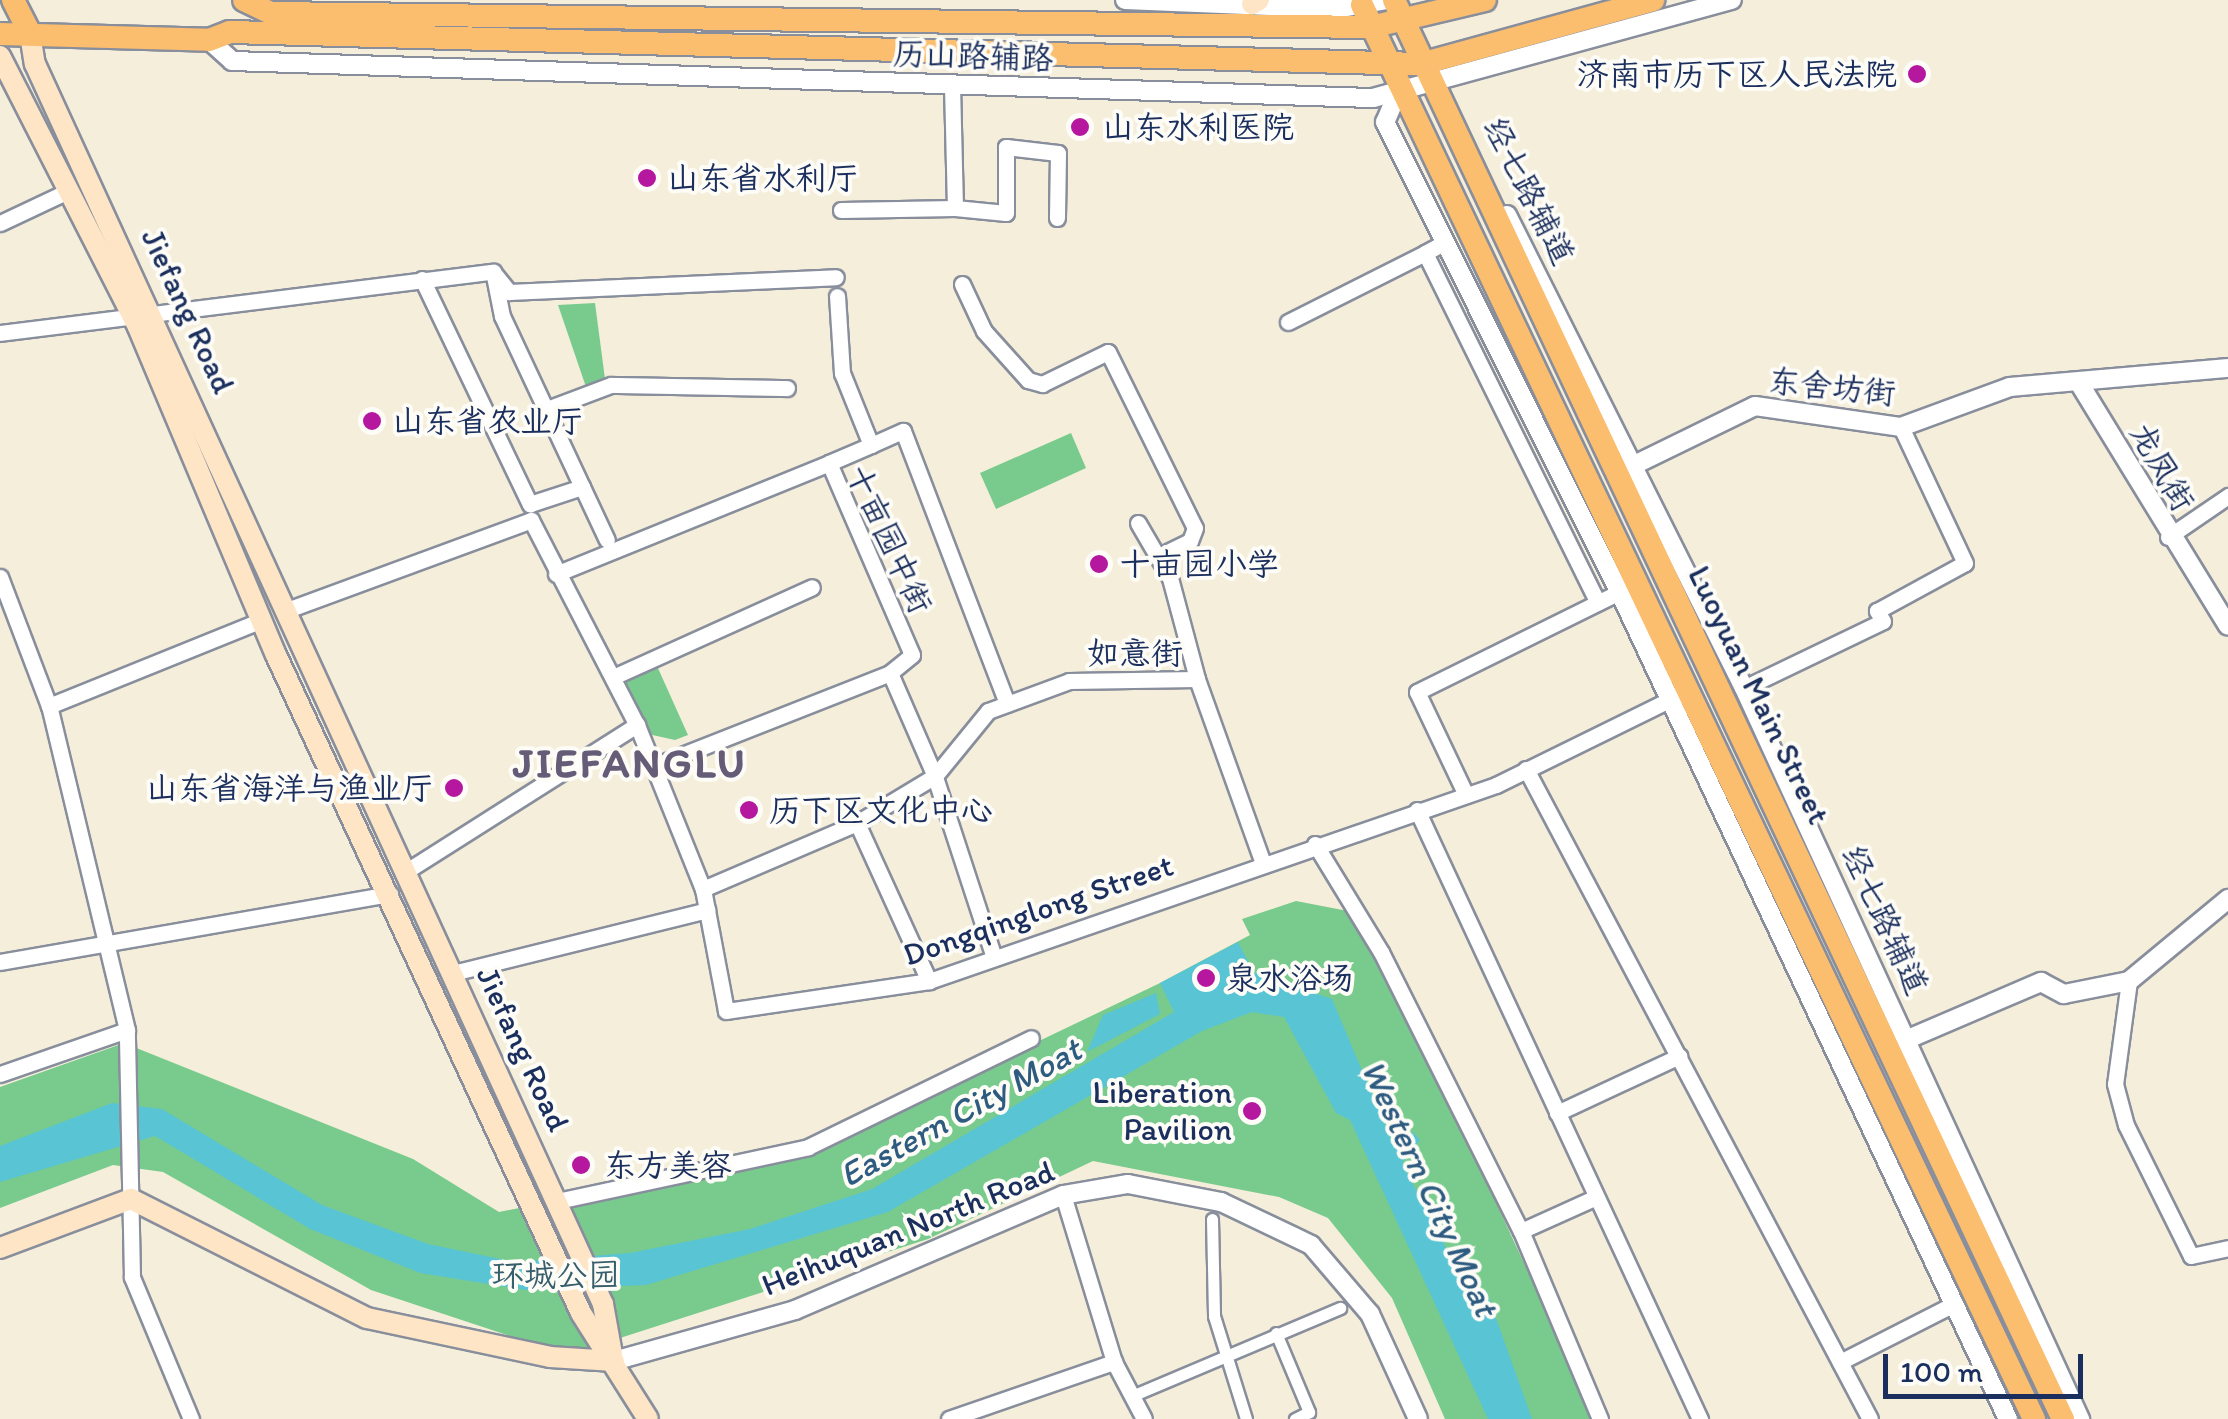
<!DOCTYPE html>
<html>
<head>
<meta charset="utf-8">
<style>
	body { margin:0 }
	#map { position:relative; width:2228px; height:1419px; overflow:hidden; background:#f5eeda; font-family:Itim,"LXGW WenKai TC",sans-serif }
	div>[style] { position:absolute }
	.green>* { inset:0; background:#78cb8d }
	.water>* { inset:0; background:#59c4d3 }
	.roads { filter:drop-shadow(2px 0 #888e9c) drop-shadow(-2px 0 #888e9c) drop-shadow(0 2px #888e9c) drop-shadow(0 -2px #888e9c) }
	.pedestrian>* { height:11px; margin:-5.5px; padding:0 5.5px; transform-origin:5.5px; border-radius:5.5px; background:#fff }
	.minor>* { height:15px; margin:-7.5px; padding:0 7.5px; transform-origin:7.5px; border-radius:7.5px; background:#fff }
	.tertiary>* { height:18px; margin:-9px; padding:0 9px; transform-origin:9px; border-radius:9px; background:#fff }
	.secondary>* { height:20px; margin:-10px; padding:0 10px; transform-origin:10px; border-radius:10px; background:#fde5c5 }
	.primary>* { height:22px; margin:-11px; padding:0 11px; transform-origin:11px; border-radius:11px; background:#fbbd6e }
	.dots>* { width:28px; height:28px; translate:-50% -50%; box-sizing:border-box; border:5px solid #fdfcf7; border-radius:50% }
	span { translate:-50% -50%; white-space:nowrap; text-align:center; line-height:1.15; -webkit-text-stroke:8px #fdfcf7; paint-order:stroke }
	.street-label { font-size:32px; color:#1b2f5e }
	.poi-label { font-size:32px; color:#1b2f5e }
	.right { translate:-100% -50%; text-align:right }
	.left { translate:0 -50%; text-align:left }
	.park-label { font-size:32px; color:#375e6c }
	.water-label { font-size:35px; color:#2e5c81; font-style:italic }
	.district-label { font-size:42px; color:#655c78; font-weight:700; letter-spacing:2.5px }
	.scale { position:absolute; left:1883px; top:1354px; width:200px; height:45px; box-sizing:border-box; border:5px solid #1b2f5e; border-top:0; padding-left:12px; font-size:30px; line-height:35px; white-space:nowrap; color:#1b2f5e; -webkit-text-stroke:8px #fdfcf7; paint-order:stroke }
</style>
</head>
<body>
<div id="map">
	<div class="green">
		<i style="clip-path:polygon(595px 303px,605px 379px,586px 387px,558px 305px)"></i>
		<i style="clip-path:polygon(1071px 433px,1086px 468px,996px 509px,980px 473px)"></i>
		<i style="clip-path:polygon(657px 666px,688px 735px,675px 740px,648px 734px,621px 676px)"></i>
		<i style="clip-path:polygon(1296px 901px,1348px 911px,1391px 975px,1596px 1419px,1445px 1419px,1392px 1298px,1328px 1218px,1279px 1197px,1093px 1161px,928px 1239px,567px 1355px,371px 1290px,163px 1172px,113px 1165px,0 1208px,0 1087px,124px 1043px,413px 1159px,499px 1212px,810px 1151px,1160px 983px,1250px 935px,1242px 919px)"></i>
	</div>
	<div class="water">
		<i style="clip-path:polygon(1238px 942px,1254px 973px,1332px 999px,1393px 1144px,1413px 1132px,1420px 1140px,1402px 1163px,1471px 1296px,1486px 1290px,1532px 1419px,1488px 1419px,1350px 1120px,1336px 1113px,1284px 1017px,1252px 1012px,1202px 1031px,888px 1212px,646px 1285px,526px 1290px,420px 1273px,310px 1229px,155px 1136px,0 1182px,0 1146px,112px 1103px,162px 1109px,322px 1205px,428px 1244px,515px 1262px,630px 1253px,750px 1229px,872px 1189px,1174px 1012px,1160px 983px)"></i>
		<i style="clip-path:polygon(1156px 993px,1160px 1014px,1087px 1052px,1103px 1015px)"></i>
	</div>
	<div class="roads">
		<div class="pedestrian">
			<i style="left:1212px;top:1219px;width:97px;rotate:88.8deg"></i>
			<i style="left:1214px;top:1316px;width:108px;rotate:72.7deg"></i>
			<i style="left:1276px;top:1333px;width:86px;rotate:67.3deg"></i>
			<i style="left:1309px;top:1412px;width:16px;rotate:153deg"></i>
			<i style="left:1134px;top:1395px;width:224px;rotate:-22.9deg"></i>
		</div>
		<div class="minor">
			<i style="left:955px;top:208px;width:51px;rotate:5.6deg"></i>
			<i style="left:1006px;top:213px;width:66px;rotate:-90deg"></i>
			<i style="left:1006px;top:147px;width:52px;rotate:6.6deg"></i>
			<i style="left:1058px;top:153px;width:65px;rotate:90.9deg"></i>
			<i style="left:841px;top:210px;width:114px;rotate:-1deg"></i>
			<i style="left:955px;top:208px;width:122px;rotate:-91.4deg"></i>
			<i style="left:0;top:223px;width:77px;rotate:-25.2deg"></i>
			<i style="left:1445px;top:242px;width:23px;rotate:151deg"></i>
			<i style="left:1425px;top:253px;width:390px;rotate:63.7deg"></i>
			<i style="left:493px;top:272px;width:26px;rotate:51deg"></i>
			<i style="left:509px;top:292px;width:327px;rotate:-2.6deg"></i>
			<i style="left:494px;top:276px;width:41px;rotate:78.7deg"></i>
			<i style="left:502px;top:316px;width:247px;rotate:64.9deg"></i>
			<i style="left:422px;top:279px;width:250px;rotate:64.4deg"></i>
			<i style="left:530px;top:504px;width:55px;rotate:-18.1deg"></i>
			<i style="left:962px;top:284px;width:52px;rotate:64.9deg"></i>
			<i style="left:984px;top:331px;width:66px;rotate:48.1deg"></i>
			<i style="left:1028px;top:380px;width:15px;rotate:16deg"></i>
			<i style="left:1042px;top:384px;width:73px;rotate:-25.9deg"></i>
			<i style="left:1108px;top:352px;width:196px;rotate:63.7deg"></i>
			<i style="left:1195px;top:528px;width:14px;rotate:111deg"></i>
			<i style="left:1190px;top:541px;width:32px;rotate:154deg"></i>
			<i style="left:1288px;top:322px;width:153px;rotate:-26.7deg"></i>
			<i style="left:0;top:333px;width:497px;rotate:-7.1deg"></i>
			<i style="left:547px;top:409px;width:68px;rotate:-20.6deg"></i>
			<i style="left:611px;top:385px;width:176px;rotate:1deg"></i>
			<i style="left:871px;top:445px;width:35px;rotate:-24deg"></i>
			<i style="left:903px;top:431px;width:292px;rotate:69.1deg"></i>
			<i style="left:829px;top:463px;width:46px;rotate:-23.2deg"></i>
			<i style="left:871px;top:445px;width:78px;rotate:-111.9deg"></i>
			<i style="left:842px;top:373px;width:77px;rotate:-93.7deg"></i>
			<i style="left:1138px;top:523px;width:64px;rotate:59.8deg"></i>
			<i style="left:1170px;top:578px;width:105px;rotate:75deg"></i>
			<i style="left:2168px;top:537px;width:73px;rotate:-34.3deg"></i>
			<i style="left:556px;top:574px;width:295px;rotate:-22.1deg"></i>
			<i style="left:829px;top:463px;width:209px;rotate:66.6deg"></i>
			<i style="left:912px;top:655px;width:28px;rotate:141deg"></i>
			<i style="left:890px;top:673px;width:110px;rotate:66.5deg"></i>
			<i style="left:934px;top:774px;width:190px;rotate:71.9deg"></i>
			<i style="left:0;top:577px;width:138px;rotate:69.2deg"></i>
			<i style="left:287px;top:610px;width:260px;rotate:-20.2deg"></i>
			<i style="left:531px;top:520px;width:231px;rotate:62.7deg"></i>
			<i style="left:637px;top:725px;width:177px;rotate:68.1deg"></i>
			<i style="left:703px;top:889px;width:124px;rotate:79.3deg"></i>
			<i style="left:726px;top:1011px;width:205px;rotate:-8.4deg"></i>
			<i style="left:929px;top:981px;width:600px;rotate:-19.07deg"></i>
			<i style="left:1496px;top:785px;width:204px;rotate:-26.2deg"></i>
			<i style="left:613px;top:677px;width:218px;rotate:-24.3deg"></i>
			<i style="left:1744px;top:688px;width:154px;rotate:-25.7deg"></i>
			<i style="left:1883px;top:621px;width:12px;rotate:-121deg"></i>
			<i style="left:1877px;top:611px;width:100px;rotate:-28.6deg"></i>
			<i style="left:1965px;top:563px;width:150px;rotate:-115.2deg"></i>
			<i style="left:654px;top:766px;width:254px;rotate:-21.5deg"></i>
			<i style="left:1526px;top:769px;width:735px;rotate:62.11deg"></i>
			<i style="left:1466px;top:795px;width:114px;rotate:-115.4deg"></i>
			<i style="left:1417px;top:692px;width:237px;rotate:-26.3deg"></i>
			<i style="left:1417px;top:810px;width:672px;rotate:65.08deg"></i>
			<i style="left:857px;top:823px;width:174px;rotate:65.5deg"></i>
			<i style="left:1315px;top:844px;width:127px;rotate:58.6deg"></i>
			<i style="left:1381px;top:952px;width:312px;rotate:63.4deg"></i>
			<i style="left:1521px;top:1231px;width:204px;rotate:67.2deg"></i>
			<i style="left:405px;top:872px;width:275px;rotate:-32.4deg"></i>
			<i style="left:703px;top:889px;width:168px;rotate:-23.2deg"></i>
			<i style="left:857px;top:823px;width:91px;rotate:-31.1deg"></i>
			<i style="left:935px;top:776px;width:84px;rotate:-50.8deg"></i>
			<i style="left:988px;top:711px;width:86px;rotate:-20.3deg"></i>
			<i style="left:1069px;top:681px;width:128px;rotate:-0.9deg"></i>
			<i style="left:1197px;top:679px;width:193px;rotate:70.3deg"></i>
			<i style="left:0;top:962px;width:396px;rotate:-9.9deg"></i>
			<i style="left:453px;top:973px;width:262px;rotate:-13.9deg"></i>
			<i style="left:2129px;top:981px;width:104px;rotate:97.7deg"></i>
			<i style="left:2115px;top:1084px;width:42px;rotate:75deg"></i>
			<i style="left:2126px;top:1125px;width:146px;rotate:63.6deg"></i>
			<i style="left:2191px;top:1256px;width:38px;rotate:-12deg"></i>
			<i style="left:0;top:1074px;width:134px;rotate:-19.1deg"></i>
			<i style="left:1557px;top:1113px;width:135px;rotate:-25deg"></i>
			<i style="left:1063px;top:1195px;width:175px;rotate:73deg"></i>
			<i style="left:1114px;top:1362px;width:64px;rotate:62.2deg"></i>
			<i style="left:557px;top:1201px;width:257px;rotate:-12.1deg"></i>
			<i style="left:808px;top:1147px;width:248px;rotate:-26deg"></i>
			<i style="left:1521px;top:1231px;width:80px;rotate:-24.3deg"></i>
			<i style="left:1840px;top:1362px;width:128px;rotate:-27deg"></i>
			<i style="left:191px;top:1419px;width:154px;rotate:-112.6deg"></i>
			<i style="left:132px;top:1277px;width:247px;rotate:-91.2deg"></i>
			<i style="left:127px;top:1030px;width:333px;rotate:-103.5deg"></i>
			<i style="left:49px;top:706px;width:230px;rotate:-22deg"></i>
			<i style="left:949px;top:1419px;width:175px;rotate:-19.1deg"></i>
		</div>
		<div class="tertiary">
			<i style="left:1125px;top:0;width:211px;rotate:2.4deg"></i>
			<i style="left:1336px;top:9px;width:52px;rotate:-10deg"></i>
			<i style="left:209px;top:40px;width:31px;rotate:42deg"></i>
			<i style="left:232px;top:61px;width:1142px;rotate:1.86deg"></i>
			<i style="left:1373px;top:98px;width:372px;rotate:-15.3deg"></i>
			<i style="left:1398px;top:92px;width:33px;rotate:113deg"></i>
			<i style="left:1385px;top:122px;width:526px;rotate:63.48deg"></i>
			<i style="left:1620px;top:593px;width:913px;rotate:64.84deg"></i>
			<i style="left:1507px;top:215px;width:529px;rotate:63.39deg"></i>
			<i style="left:1744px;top:688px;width:805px;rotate:65.31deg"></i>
			<i style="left:2081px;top:386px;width:281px;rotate:58.5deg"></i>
			<i style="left:1628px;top:468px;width:141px;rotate:-26deg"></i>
			<i style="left:1755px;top:406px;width:148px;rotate:8.2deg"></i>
			<i style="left:1901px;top:427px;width:116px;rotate:-20.2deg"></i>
			<i style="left:2010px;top:387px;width:219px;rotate:-5deg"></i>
			<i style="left:1908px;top:1039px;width:145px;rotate:-23.2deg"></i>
			<i style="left:2041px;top:982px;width:26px;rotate:28deg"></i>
			<i style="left:2064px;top:994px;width:66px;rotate:-11.3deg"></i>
			<i style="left:2129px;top:981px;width:129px;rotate:-39.6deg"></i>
			<i style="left:614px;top:1361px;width:188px;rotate:-15.7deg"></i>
			<i style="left:795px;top:1310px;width:292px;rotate:-23.2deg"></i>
			<i style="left:1063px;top:1195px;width:66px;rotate:-9.6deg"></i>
			<i style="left:1128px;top:1184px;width:95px;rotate:11deg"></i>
			<i style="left:1221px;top:1202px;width:100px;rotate:25.5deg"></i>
			<i style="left:1311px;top:1245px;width:91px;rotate:49.5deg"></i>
			<i style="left:1370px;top:1314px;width:115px;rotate:65.4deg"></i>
		</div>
		<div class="secondary">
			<i style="left:1252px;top:4px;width:8px;rotate:-30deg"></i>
			<i style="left:30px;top:34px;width:30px;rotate:81deg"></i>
			<i style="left:35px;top:64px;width:1364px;rotate:65.39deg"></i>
			<i style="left:603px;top:1304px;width:51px;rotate:79.8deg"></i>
			<i style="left:0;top:56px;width:304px;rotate:63deg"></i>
			<i style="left:138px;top:327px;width:356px;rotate:67.2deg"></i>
			<i style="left:276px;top:655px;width:725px;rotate:65.13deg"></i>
			<i style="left:581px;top:1313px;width:125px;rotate:57.7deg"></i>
			<i style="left:0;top:1248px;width:140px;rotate:-20.5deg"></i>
			<i style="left:131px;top:1199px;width:264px;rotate:26.8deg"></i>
			<i style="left:367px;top:1318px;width:187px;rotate:12deg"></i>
			<i style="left:550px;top:1357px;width:64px;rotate:3.6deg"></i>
		</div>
		<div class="primary">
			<i style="left:13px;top:0;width:38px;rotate:63deg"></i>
			<i style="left:244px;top:0;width:30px;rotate:26deg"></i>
			<i style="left:271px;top:13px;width:1100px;rotate:0.73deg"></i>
			<i style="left:1371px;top:27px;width:117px;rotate:-13.3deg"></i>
			<i style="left:1394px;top:0;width:1569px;rotate:64.76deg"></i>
			<i style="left:1362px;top:5px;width:1566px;rotate:64.58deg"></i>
			<i style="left:0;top:34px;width:209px;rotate:1.6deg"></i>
			<i style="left:209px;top:40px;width:22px;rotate:-21deg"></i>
			<i style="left:230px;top:32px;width:1191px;rotate:1.54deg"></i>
			<i style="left:1421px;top:64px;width:241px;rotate:-15.4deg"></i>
		</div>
	</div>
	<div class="dots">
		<i style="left:1917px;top:74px;background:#b5179e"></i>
		<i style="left:1080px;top:127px;background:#b5179e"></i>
		<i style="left:647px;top:178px;background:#b5179e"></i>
		<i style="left:372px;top:421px;background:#b5179e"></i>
		<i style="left:1099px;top:564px;background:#b5179e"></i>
		<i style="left:454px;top:788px;background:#b5179e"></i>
		<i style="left:749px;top:810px;background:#b5179e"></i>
		<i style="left:1206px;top:978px;background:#b5179e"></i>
		<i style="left:1252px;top:1111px;background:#b5179e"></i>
		<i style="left:581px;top:1165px;background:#b5179e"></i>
	</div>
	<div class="street-label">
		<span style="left:973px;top:56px;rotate:2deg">历山路辅路</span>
		<span style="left:1529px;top:191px;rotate:63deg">经七路辅道</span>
		<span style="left:188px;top:311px;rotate:65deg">Jiefang Road</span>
		<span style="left:1832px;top:387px;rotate:6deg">东舍坊街</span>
		<span style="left:2162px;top:467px;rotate:60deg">龙凤街</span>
		<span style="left:889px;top:539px;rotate:65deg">十亩园中街</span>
		<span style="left:1135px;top:653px">如意街</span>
		<span style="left:1759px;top:695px;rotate:64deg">Luoyuan Main Street</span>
		<span style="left:1038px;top:910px;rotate:-19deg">Dongqinglong Street</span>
		<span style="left:1885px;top:920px;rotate:65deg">经七路辅道</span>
		<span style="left:523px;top:1049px;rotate:65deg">Jiefang Road</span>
		<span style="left:908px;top:1228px;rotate:-22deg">Heihuquan North Road</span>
	</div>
	<div class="poi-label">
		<span class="right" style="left:1897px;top:74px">济南市历下区人民法院</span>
		<span class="left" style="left:1102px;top:127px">山东水利医院</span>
		<span class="left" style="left:667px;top:178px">山东省水利厅</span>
		<span class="left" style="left:392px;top:421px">山东省农业厅</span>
		<span class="left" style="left:1119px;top:564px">十亩园小学</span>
		<span class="right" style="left:434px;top:788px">山东省海洋与渔业厅</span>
		<span class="left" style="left:769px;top:810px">历下区文化中心</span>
		<span class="left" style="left:1226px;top:978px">泉水浴场</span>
		<span class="right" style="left:1232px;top:1111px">Liberation<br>Pavilion</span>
		<span class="left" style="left:604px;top:1165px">东方美容</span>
	</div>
	<div class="park-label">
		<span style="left:556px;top:1275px">环城公园</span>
	</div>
	<div class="water-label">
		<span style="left:960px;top:1112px;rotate:-29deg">Eastern City Moat</span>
		<span style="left:1430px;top:1188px;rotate:65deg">Western City Moat</span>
	</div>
	<div class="district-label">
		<span style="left:630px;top:763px">JIEFANGLU</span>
	</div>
	<div class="scale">100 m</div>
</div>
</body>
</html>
